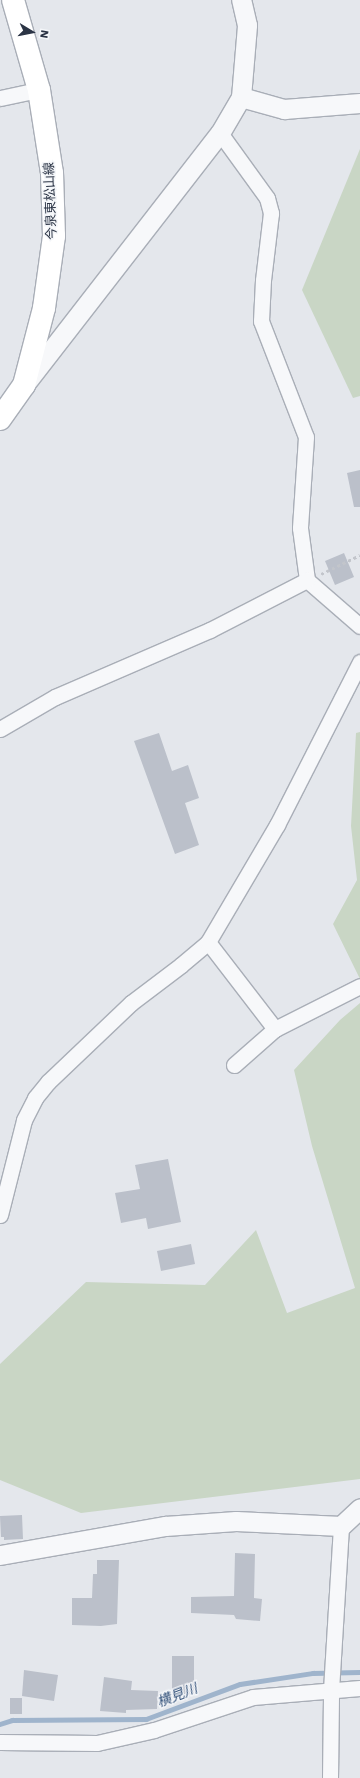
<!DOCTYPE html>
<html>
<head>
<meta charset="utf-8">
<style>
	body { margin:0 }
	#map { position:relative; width:360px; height:1778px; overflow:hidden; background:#e4e7ec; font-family:"Work Sans","Noto Sans JP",sans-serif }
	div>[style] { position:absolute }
	.green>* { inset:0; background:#c9d6c5 }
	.stream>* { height:4.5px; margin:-2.25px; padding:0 2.25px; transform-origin:2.25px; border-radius:2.25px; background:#9fb4cc }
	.building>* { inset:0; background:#bbc0ca }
	.path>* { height:2.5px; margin-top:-1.25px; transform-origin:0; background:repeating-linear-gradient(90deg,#c2c5cb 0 3px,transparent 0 6px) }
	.roads { filter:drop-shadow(1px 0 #a9aeb7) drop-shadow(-1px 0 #a9aeb7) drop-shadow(0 1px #a9aeb7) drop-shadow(0 -1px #a9aeb7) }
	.minor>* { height:15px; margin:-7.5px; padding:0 7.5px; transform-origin:7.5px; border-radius:7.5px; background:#f7f8fa }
	.tertiary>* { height:19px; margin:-9.5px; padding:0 9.5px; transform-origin:9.5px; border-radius:9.5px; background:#f7f8fa }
	.secondary>* { height:22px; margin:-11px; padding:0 11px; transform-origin:11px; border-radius:11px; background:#fff }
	span { translate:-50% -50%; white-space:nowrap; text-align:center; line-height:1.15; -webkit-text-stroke:3px #f4f6f9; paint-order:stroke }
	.street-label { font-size:13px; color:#2b3445 }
	.water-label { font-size:14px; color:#34527a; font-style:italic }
	.north { position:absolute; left:12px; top:12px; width:40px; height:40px; -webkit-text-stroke:3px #f4f6f9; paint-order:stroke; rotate:100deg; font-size:11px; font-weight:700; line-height:16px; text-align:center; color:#2b3445 }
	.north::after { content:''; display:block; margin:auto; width:14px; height:18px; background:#2b3445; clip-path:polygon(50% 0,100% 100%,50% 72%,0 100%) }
</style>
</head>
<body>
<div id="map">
	<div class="green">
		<i style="clip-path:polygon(360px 149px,360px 396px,353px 398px,302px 290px)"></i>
		<i style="clip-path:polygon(360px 732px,360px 979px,333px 924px,357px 880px,351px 826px,356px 733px)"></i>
		<i style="clip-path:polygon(360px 1003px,360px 1479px,81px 1513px,0 1480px,0 1364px,86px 1282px,205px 1285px,256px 1230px,287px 1313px,355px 1288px,312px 1146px,294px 1070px,340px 1020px)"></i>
	</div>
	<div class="stream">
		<i style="left:0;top:1724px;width:13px;rotate:-18deg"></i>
		<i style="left:12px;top:1720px;width:134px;rotate:-0.4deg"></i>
		<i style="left:146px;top:1719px;width:100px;rotate:-20.4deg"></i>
		<i style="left:240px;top:1684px;width:74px;rotate:-8.6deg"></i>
		<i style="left:313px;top:1673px;width:47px;rotate:-1.2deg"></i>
	</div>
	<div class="building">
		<i style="clip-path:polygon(360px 470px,360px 507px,354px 507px,347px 473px)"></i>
		<i style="clip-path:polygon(344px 553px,354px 577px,335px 585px,325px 561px)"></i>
		<i style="clip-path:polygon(159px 733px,172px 771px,188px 765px,199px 798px,185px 803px,199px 845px,175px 854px,134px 741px)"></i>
		<i style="clip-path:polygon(168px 1159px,181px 1222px,148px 1229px,146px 1218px,121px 1223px,115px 1193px,140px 1189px,135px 1165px)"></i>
		<i style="clip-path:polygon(191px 1244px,195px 1264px,161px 1271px,157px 1251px)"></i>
		<i style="clip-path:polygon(22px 1515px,23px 1539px,4px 1540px,4px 1537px,1px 1537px,0 1516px)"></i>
		<i style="clip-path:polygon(235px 1553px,255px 1554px,254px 1598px,262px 1599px,260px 1621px,236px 1619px,234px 1615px,191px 1613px,191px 1597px,234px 1596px)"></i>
		<i style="clip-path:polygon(97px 1560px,119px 1560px,117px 1624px,101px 1626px,72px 1625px,72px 1598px,92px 1598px,93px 1574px,97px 1574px)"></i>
		<i style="clip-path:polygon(172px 1656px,194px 1656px,194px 1694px,172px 1695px)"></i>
		<i style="clip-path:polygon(24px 1670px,58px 1675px,54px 1701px,22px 1696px)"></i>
		<i style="clip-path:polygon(104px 1677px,132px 1681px,131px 1690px,158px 1691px,157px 1709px,126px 1710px,126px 1713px,100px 1711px)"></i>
		<i style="clip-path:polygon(10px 1698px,22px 1698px,22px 1714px,10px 1714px)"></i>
	</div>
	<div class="path">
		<i style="left:321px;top:574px;width:43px;rotate:-26deg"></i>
	</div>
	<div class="roads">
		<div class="minor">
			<i style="left:0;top:98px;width:40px;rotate:-12deg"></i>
			<i style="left:220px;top:133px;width:80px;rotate:54.1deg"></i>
			<i style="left:267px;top:198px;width:16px;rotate:75deg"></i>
			<i style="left:271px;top:213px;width:67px;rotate:96.8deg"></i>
			<i style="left:263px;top:280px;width:41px;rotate:92.8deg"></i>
			<i style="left:261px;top:321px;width:124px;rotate:68.8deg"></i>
			<i style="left:306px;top:437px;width:91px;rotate:93.8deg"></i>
			<i style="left:300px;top:528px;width:52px;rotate:82.3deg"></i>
			<i style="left:307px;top:580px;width:70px;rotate:41deg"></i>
			<i style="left:0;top:729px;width:64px;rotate:-30.2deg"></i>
			<i style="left:55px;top:697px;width:169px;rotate:-23.4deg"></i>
			<i style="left:210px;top:630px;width:109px;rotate:-27.3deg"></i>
			<i style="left:208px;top:942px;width:110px;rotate:52.4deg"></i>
			<i style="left:275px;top:1029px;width:95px;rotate:-26.8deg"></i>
			<i style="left:234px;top:1065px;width:55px;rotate:-41.3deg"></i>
			<i style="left:0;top:1215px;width:98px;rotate:-75.8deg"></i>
			<i style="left:24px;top:1120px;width:25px;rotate:-63deg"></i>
			<i style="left:35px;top:1098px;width:21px;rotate:-51deg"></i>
			<i style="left:48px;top:1082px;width:115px;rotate:-43.6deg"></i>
			<i style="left:131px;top:1003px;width:63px;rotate:-37.2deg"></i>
			<i style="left:181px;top:965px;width:35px;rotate:-40deg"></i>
			<i style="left:208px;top:942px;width:136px;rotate:-59.5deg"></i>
			<i style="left:277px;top:825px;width:183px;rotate:-63deg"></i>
			<i style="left:0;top:1742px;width:97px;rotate:0.6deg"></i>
			<i style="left:97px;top:1743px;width:58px;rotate:-12.8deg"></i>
			<i style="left:154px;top:1730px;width:104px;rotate:-18.4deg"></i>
			<i style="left:253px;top:1697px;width:107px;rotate:-4.8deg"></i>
			<i style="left:330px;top:1778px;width:88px;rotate:-89.3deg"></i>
			<i style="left:331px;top:1690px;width:164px;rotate:-86.5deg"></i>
		</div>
		<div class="tertiary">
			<i style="left:241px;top:97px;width:45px;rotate:15.6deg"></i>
			<i style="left:284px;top:109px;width:76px;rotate:-4.5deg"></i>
			<i style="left:25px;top:384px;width:318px;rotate:-52.2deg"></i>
			<i style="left:220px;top:133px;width:42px;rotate:-59.7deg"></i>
			<i style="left:241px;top:97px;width:72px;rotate:-85.2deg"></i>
			<i style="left:247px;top:25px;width:26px;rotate:-103deg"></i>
			<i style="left:0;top:1555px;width:168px;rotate:-10deg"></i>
			<i style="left:165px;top:1526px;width:71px;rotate:-4deg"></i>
			<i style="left:236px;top:1521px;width:105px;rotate:2.7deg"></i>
			<i style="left:341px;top:1526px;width:26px;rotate:-43deg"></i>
		</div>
		<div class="secondary">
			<i style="left:0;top:419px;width:42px;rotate:-54.8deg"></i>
			<i style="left:24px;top:385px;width:80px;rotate:-75.4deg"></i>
			<i style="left:44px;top:308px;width:73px;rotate:-82.1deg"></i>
			<i style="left:54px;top:236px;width:63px;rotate:-91.8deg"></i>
			<i style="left:52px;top:173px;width:84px;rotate:-98.9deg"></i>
			<i style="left:39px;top:90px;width:94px;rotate:-106.1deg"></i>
		</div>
	</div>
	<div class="street-label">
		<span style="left:51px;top:201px;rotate:-92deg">今泉東松山線</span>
	</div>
	<div class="water-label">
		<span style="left:177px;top:1695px;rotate:-21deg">横見川</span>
	</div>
	<div class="north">N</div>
</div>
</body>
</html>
